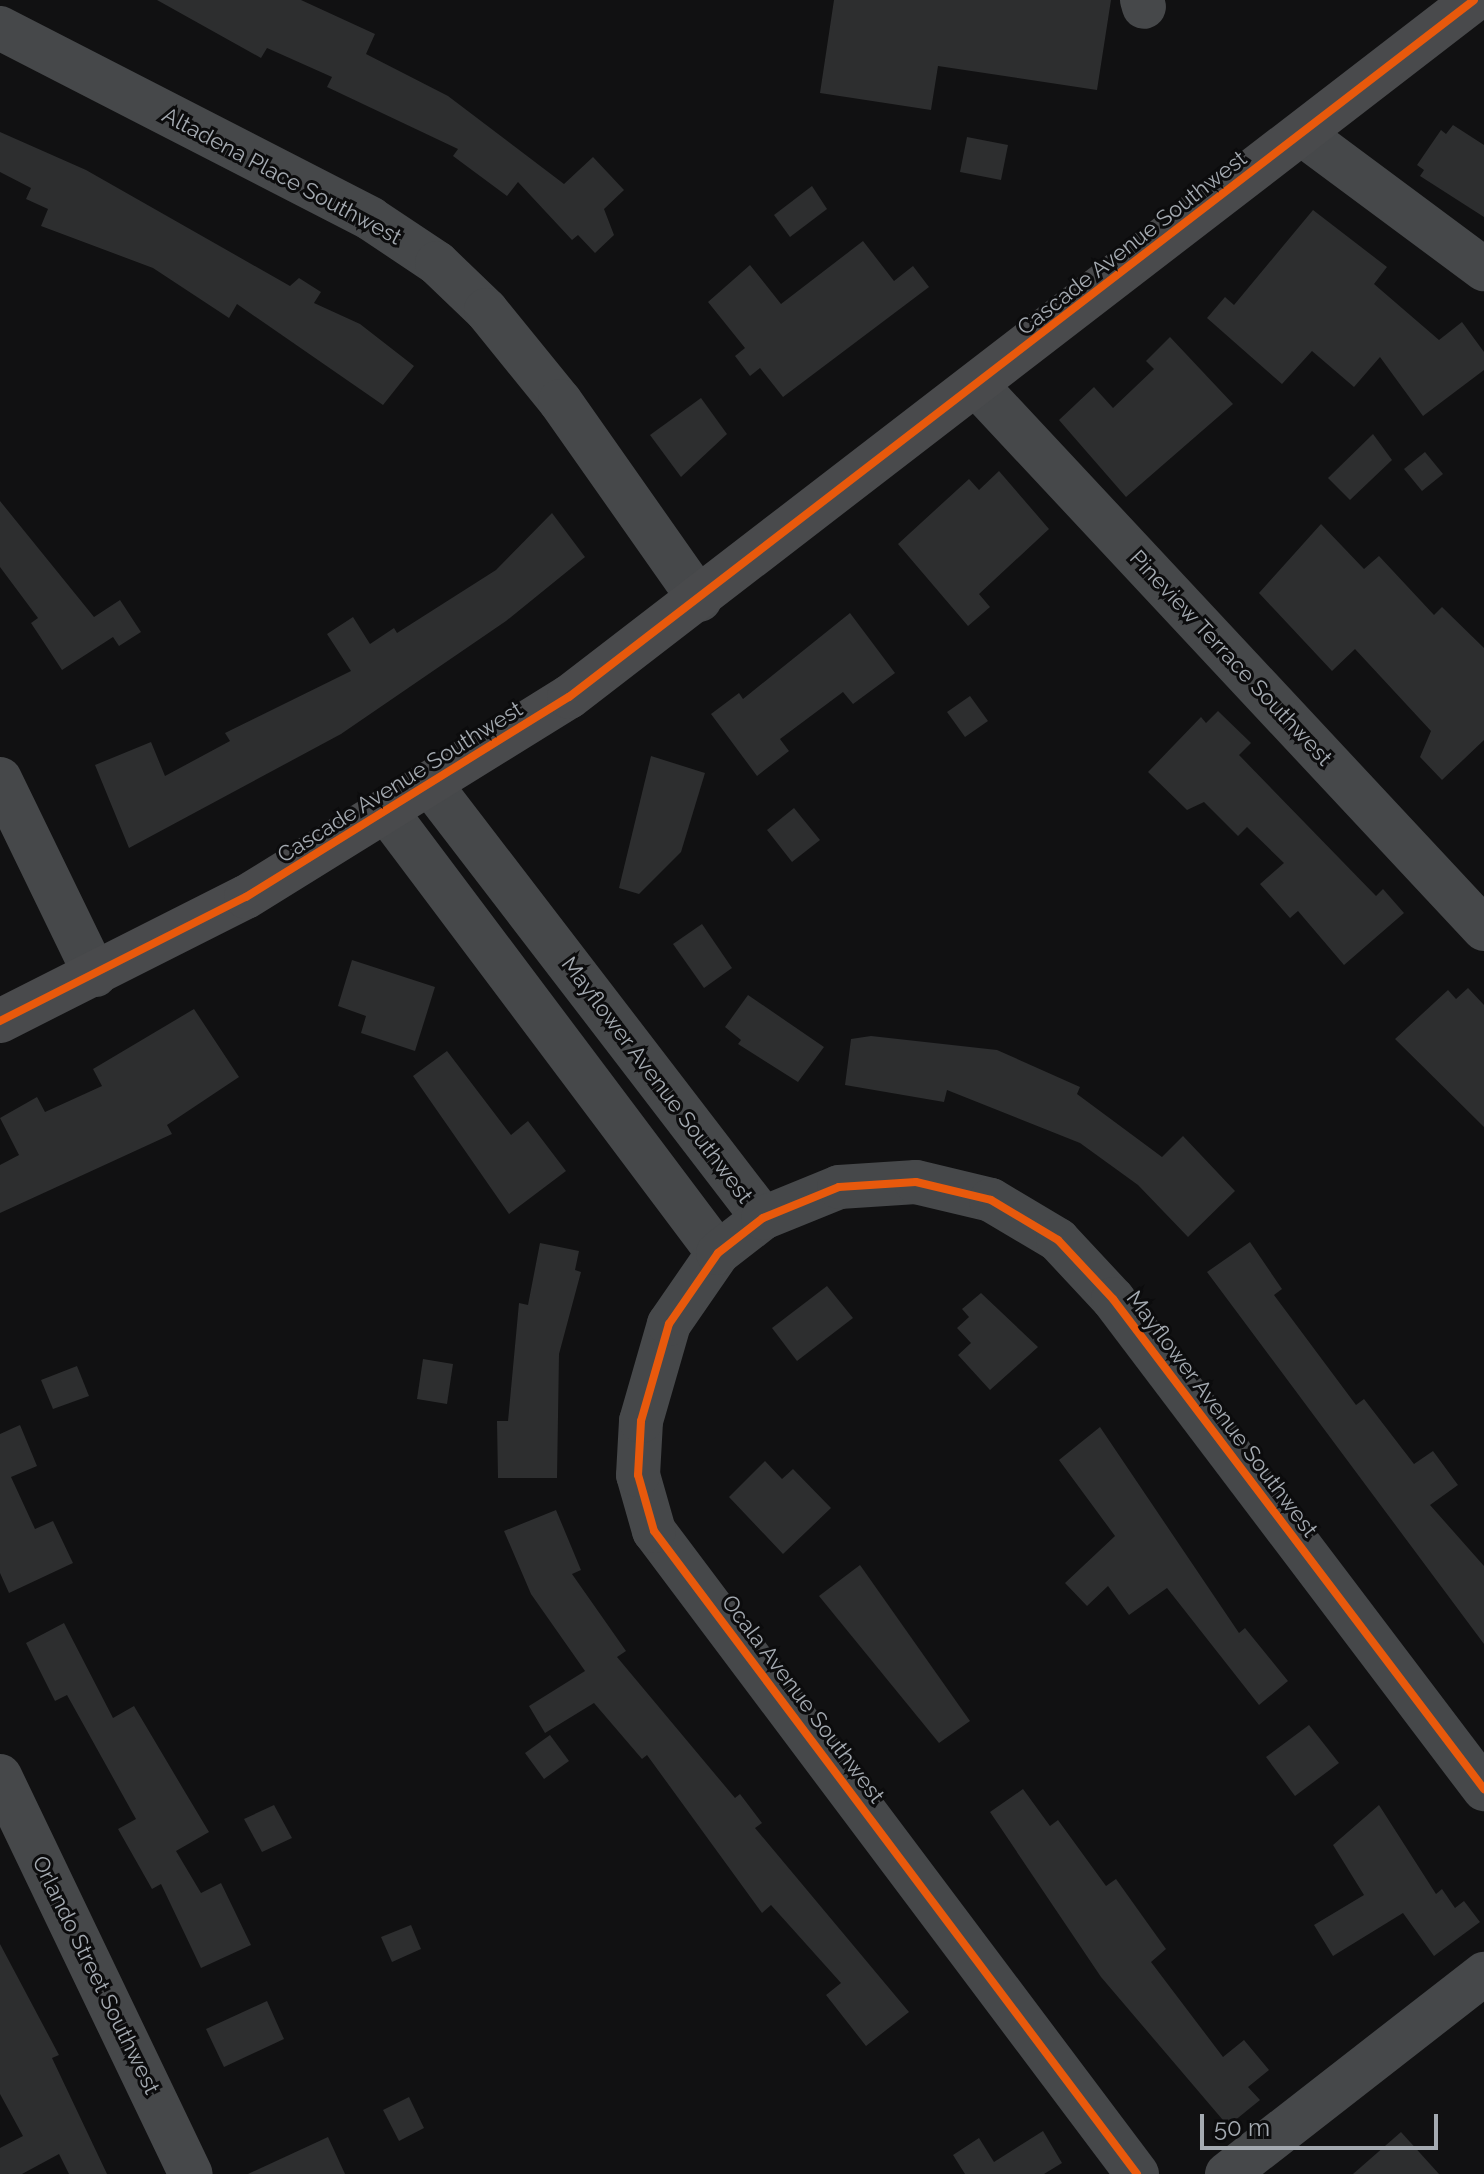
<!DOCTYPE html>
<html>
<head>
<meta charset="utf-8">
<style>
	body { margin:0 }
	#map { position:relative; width:1484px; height:2174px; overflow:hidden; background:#111112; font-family:Raleway,sans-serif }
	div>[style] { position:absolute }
	.building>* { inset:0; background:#2d2e2f }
	.minor>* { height:44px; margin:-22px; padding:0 22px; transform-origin:22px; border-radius:22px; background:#46484a }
	.major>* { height:44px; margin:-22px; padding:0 22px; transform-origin:22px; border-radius:22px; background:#494a4c }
	.cycleway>* { height:8px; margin:-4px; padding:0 4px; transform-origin:4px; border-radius:4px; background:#e8590c }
	span { translate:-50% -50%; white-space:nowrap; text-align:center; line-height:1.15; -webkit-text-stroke:6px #0c0c0d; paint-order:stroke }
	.street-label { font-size:22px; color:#a4aab1 }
	.scale { position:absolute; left:1200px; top:2114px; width:238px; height:36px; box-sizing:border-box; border:4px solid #a4aab1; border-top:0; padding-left:10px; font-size:24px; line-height:28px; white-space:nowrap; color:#a4aab1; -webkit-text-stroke:6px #0c0c0d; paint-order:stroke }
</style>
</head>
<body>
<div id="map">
	<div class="building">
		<i style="clip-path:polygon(157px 0,301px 0,375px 34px,366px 54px,448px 96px,564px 184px,593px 157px,624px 190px,604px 209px,614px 235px,595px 253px,578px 235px,572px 240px,518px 182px,507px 196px,453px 156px,458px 149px,327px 87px,332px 77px,267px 48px,261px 58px)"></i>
		<i style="clip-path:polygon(834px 0,1111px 0,1097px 90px,938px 66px,931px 110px,820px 93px)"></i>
		<i style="clip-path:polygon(1453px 125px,1484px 145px,1484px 217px,1420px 176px,1424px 170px,1417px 165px,1441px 130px,1446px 134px)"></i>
		<i style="clip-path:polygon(0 132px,86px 170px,290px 286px,299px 278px,321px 292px,314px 303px,360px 324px,414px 366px,383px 405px,237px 304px,229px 318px,153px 268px,41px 226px,48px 209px,26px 199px,31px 188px,0 172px)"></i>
		<i style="clip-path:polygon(967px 137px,1008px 145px,1001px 180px,960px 172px)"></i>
		<i style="clip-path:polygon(812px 186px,827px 209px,790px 237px,774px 215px)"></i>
		<i style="clip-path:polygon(1313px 210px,1387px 267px,1374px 284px,1439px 340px,1462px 322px,1484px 352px,1484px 370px,1423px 416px,1380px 357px,1354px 387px,1312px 351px,1282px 384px,1207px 318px,1225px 297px,1234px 305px)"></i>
		<i style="clip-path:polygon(863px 241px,894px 281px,913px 266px,929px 287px,783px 397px,760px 368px,750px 376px,735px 356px,745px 348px,708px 302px,750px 265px,781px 304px)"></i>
		<i style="clip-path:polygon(1170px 337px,1233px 404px,1126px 497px,1059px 420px,1094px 387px,1113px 408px,1154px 369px,1146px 361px)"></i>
		<i style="clip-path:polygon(701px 398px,727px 434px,681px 477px,650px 435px)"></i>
		<i style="clip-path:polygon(1373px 434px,1392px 460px,1350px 500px,1328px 478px)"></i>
		<i style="clip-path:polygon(1425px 452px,1443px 474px,1422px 491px,1404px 469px)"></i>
		<i style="clip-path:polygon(999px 471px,1049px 529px,979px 594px,990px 607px,968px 626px,898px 544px,969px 479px,979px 490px)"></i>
		<i style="clip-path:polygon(0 501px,94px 617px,120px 600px,141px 632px,119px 646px,113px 637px,62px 670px,31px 623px,38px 618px,0 567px)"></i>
		<i style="clip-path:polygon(552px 513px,585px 557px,506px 621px,341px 734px,129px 848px,95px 765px,151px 742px,165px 776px,230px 741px,225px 733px,351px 671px,327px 634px,353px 617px,370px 644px,394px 628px,397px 633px,496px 570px)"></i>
		<i style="clip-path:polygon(1321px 524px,1364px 569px,1379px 556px,1434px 615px,1442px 607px,1484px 648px,1484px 740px,1442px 780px,1420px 757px,1431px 731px,1355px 649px,1332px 671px,1259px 593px)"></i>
		<i style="clip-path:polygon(850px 613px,895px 673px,853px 704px,843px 692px,780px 739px,789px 751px,757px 776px,711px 714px,739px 693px,743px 699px)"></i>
		<i style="clip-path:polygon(970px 696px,988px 721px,965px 737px,947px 712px)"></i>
		<i style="clip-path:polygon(1218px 711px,1251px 743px,1239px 755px,1376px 896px,1383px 889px,1404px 913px,1344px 965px,1298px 911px,1290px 918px,1260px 884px,1284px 863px,1247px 827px,1238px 836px,1204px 802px,1187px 810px,1148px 772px,1201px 717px,1206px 723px)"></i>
		<i style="clip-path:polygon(651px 756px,705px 773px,681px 852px,639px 894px,619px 888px)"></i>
		<i style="clip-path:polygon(794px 808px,820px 840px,792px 862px,767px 830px)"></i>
		<i style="clip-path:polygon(702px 924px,732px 968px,704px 988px,673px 944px)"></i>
		<i style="clip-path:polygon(352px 960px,435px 987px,415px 1051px,361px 1033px,366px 1016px,338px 1006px)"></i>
		<i style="clip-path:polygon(1468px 988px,1484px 1005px,1484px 1127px,1395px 1039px,1448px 990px,1456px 999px)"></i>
		<i style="clip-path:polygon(748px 995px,824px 1047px,798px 1082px,738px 1044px,741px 1040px,725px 1027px)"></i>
		<i style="clip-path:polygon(194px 1009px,239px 1077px,167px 1125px,172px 1134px,0 1213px,0 1165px,19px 1155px,0 1118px,37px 1097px,45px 1112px,102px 1086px,93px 1069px)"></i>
		<i style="clip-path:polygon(871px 1036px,997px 1050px,1080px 1087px,1077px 1094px,1162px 1157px,1183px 1136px,1235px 1191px,1188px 1237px,1138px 1185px,1080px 1143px,947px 1090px,944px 1102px,845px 1085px,851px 1039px)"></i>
		<i style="clip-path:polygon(447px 1051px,511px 1135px,528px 1121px,566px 1171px,509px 1214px,413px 1076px)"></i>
		<i style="clip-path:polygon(1250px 1242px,1282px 1289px,1274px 1295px,1356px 1405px,1364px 1399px,1414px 1464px,1433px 1451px,1458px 1485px,1430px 1505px,1484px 1566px,1484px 1644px,1207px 1272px)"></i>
		<i style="clip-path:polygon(540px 1243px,579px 1251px,575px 1270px,581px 1272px,559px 1354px,557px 1478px,498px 1478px,497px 1421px,508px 1421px,519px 1303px,528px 1305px)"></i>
		<i style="clip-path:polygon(827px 1286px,853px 1318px,797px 1361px,772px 1328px)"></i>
		<i style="clip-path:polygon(981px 1293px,1038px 1347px,990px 1390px,958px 1355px,971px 1343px,957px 1328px,969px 1317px,962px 1309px)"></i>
		<i style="clip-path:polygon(423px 1359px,453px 1364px,447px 1404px,417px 1399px)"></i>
		<i style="clip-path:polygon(77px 1366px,89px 1396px,53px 1409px,41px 1380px)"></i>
		<i style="clip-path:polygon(20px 1425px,37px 1466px,11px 1477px,35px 1529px,53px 1521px,73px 1563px,9px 1593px,0 1573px,0 1434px)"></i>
		<i style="clip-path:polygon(1100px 1427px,1239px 1633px,1245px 1628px,1288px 1681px,1259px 1705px,1167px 1588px,1129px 1615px,1108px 1586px,1087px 1606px,1065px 1583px,1115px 1536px,1059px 1460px)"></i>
		<i style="clip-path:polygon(765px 1461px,782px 1479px,793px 1469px,831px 1508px,783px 1554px,729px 1497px)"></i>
		<i style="clip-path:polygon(556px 1510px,581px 1570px,572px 1574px,626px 1651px,617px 1657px,735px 1798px,740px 1794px,762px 1823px,755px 1828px,909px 2012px,866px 2046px,826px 1995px,841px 1983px,771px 1905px,762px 1913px,647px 1755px,642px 1759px,594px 1703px,545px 1733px,529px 1706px,585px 1671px,531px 1594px,504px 1531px)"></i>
		<i style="clip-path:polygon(860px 1565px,970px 1721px,939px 1743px,819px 1596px)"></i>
		<i style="clip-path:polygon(64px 1623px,113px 1718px,134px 1706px,185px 1792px,209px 1832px,176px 1851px,201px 1893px,221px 1883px,251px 1945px,201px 1968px,161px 1884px,152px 1889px,118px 1829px,136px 1819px,67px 1695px,55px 1701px,26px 1643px)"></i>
		<i style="clip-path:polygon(1309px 1725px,1339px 1763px,1295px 1796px,1266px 1757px)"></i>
		<i style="clip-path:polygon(550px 1735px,569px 1761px,544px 1779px,525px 1753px)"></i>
		<i style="clip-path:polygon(1023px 1789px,1050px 1826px,1058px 1820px,1106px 1886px,1116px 1879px,1166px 1949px,1151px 1962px,1223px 2057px,1244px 2040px,1269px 2070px,1248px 2087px,1260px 2100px,1228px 2126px,1101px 1977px,990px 1812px)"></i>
		<i style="clip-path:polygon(274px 1805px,292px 1838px,262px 1852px,244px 1819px)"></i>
		<i style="clip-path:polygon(1379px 1805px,1436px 1894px,1442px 1889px,1455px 1908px,1464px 1901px,1480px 1922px,1434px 1956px,1403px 1913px,1333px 1956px,1314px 1925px,1364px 1895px,1333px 1845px)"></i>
		<i style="clip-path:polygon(411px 1925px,421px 1949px,392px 1962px,381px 1937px)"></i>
		<i style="clip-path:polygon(0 1944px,59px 2055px,52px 2058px,107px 2174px,69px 2174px,59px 2154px,22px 2174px,0 2174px,0 2148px,23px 2136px,0 2094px)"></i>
		<i style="clip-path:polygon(267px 2001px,284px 2039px,224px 2067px,206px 2029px)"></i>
		<i style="clip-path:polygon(409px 2097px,424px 2128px,399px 2141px,383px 2110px)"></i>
		<i style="clip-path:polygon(1043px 2131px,1062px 2163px,1044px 2174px,965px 2174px,953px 2155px,979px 2138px,994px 2162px)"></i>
		<i style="clip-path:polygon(1401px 2132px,1439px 2174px,1353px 2174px)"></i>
		<i style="clip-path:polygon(328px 2137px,345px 2174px,248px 2174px)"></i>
	</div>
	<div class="minor">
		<i style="left:1142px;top:0;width:7px;rotate:74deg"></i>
		<i style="left:0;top:28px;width:417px;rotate:27.2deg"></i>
		<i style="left:371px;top:219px;width:79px;rotate:33.7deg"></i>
		<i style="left:437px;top:263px;width:68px;rotate:43.8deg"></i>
		<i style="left:486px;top:310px;width:117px;rotate:50.9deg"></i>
		<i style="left:560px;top:401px;width:243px;rotate:54.9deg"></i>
		<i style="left:1302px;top:134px;width:227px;rotate:36.6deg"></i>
		<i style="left:977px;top:386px;width:743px;rotate:46.96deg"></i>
		<i style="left:0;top:779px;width:218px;rotate:64.1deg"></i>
		<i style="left:433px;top:788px;width:542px;rotate:52.5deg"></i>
		<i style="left:389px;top:815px;width:548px;rotate:53.09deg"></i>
		<i style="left:0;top:1776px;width:441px;rotate:64.4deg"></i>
		<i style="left:1137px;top:2174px;width:804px;rotate:-126.91deg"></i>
		<i style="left:654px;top:1531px;width:58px;rotate:-105.9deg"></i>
		<i style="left:638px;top:1475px;width:54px;rotate:-86.8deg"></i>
		<i style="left:641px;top:1421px;width:101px;rotate:-73.9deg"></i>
		<i style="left:669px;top:1324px;width:86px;rotate:-55.4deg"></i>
		<i style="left:718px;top:1253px;width:57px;rotate:-37.9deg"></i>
		<i style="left:763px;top:1218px;width:82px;rotate:-22.2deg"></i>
		<i style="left:839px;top:1187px;width:77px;rotate:-3.7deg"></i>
		<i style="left:916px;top:1182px;width:77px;rotate:13.5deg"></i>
		<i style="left:991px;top:1200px;width:78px;rotate:30.8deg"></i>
		<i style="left:1058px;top:1240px;width:81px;rotate:47deg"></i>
		<i style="left:1113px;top:1299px;width:615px;rotate:52.87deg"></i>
		<i style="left:1227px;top:2174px;width:326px;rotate:-37.9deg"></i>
	</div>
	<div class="major">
		<i style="left:0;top:1021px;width:275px;rotate:-26.8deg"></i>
		<i style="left:246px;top:897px;width:380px;rotate:-31.8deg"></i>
		<i style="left:569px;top:697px;width:1142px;rotate:-37.6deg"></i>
	</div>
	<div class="cycleway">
		<i style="left:0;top:1021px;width:275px;rotate:-26.8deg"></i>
		<i style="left:246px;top:897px;width:380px;rotate:-31.8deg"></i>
		<i style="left:569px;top:697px;width:1142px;rotate:-37.6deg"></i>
		<i style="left:1137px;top:2174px;width:804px;rotate:-126.91deg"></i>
		<i style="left:654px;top:1531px;width:58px;rotate:-105.9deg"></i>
		<i style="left:638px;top:1475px;width:54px;rotate:-86.8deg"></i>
		<i style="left:641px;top:1421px;width:101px;rotate:-73.9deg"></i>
		<i style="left:669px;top:1324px;width:86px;rotate:-55.4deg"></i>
		<i style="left:718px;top:1253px;width:57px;rotate:-37.9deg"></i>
		<i style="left:763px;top:1218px;width:82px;rotate:-22.2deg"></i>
		<i style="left:839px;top:1187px;width:77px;rotate:-3.7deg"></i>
		<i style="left:916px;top:1182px;width:77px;rotate:13.5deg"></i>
		<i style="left:991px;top:1200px;width:78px;rotate:30.8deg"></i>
		<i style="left:1058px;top:1240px;width:81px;rotate:47deg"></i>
		<i style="left:1113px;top:1299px;width:615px;rotate:52.87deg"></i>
	</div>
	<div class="street-label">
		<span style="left:282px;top:176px;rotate:28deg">Altadena Place Southwest</span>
		<span style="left:1132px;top:243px;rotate:-38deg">Cascade Avenue Southwest</span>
		<span style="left:1231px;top:658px;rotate:47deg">Pineview Terrace Southwest</span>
		<span style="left:400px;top:782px;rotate:-32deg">Cascade Avenue Southwest</span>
		<span style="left:657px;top:1080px;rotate:53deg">Mayflower Avenue Southwest</span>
		<span style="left:1222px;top:1414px;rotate:53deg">Mayflower Avenue Southwest</span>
		<span style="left:803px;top:1699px;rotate:53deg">Ocala Avenue Southwest</span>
		<span style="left:96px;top:1975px;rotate:64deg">Orlando Street Southwest</span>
	</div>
	<div class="scale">50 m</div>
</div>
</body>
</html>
